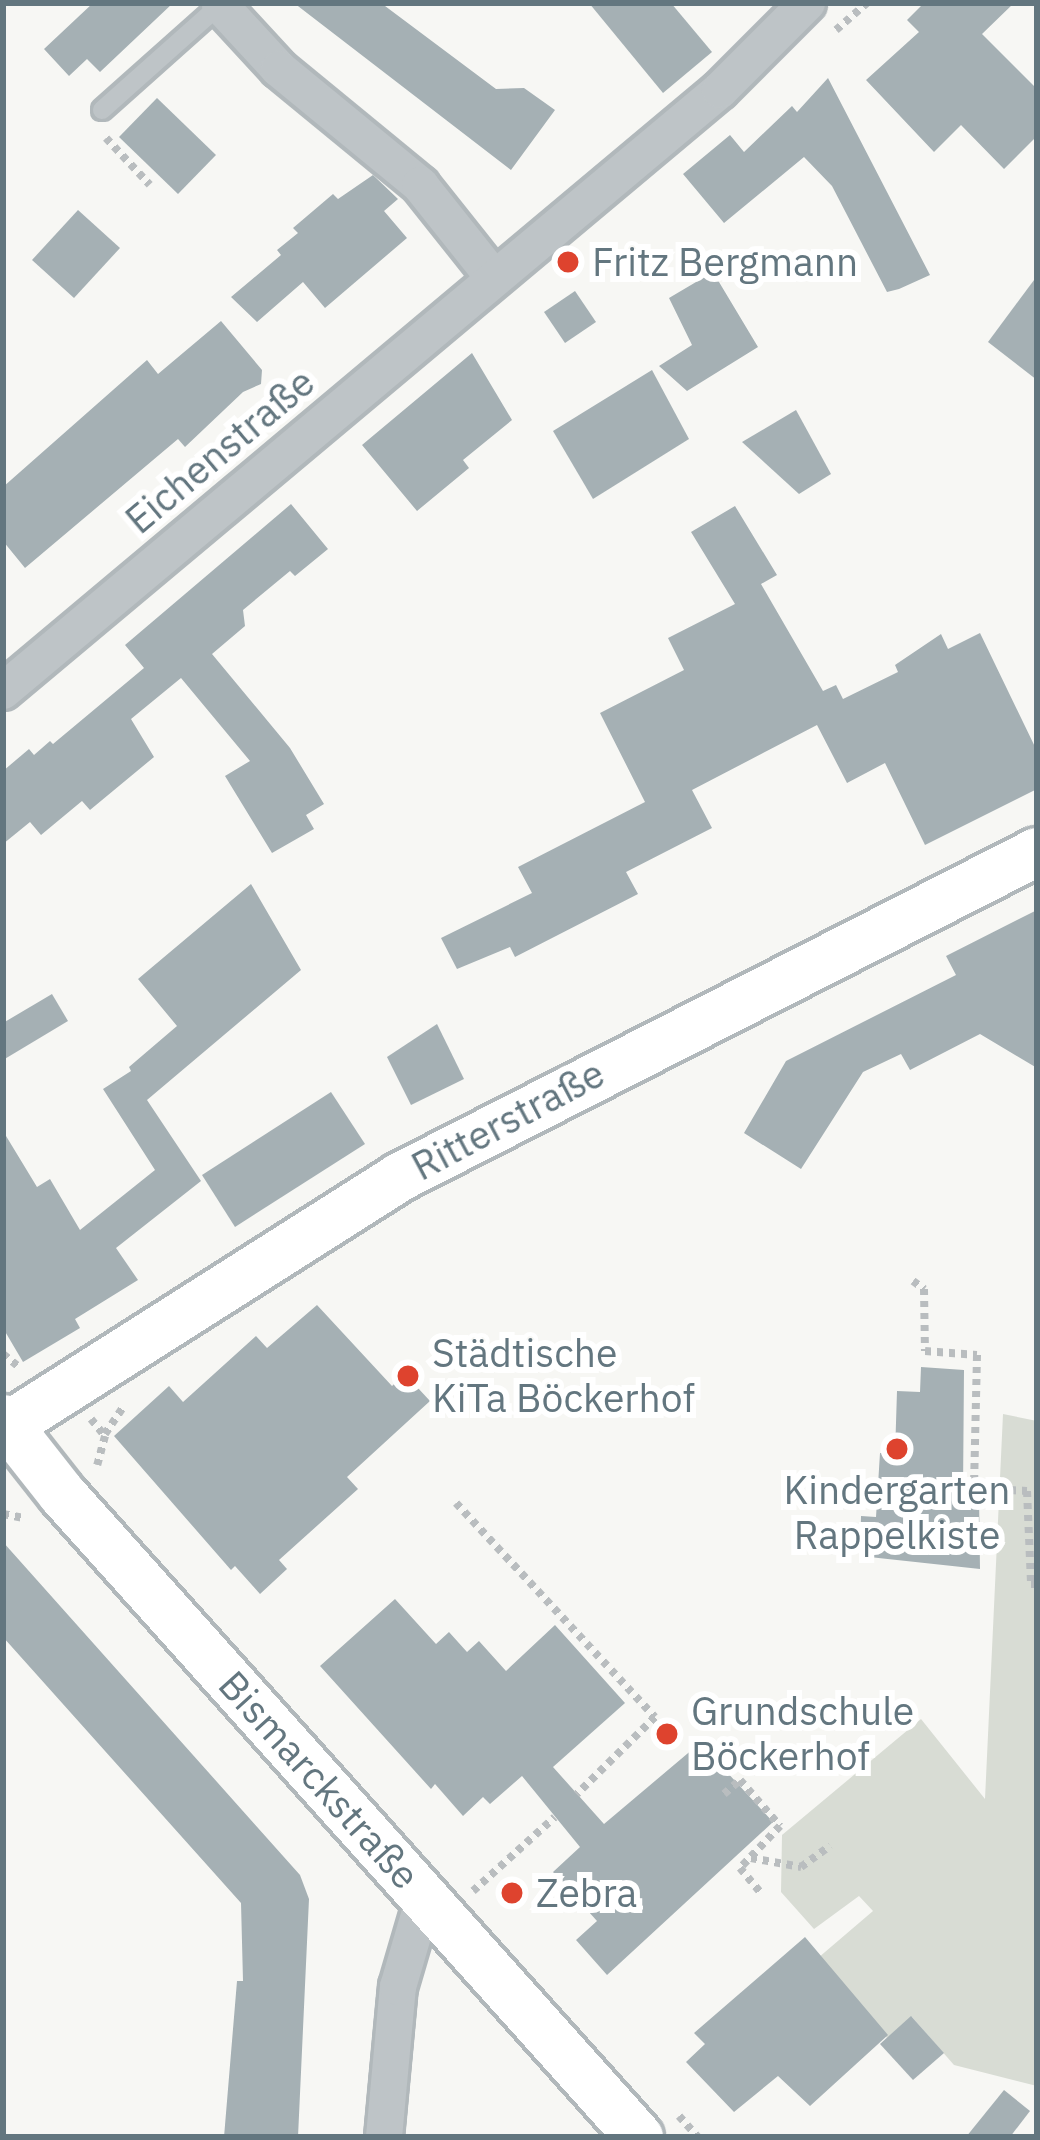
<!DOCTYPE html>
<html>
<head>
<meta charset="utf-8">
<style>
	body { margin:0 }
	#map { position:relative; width:1040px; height:2140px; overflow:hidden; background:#f7f7f4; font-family:"IBM Plex Sans",sans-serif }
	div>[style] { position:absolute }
	.green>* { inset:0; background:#d8dcd4 }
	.building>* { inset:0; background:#a5b0b4 }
	.path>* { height:8px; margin-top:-4px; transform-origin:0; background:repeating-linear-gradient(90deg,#b9bdbf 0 6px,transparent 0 12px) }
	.roads { filter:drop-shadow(3px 0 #b1b8bb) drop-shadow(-3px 0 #b1b8bb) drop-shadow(0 3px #b1b8bb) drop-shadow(0 -3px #b1b8bb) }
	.service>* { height:18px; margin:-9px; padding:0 9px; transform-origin:9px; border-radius:9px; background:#bec4c7 }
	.minor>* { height:36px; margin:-18px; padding:0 18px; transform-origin:18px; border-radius:18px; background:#bec4c7 }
	.secondary>* { height:48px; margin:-24px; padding:0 24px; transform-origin:24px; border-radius:24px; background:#fff }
	.dots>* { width:33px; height:33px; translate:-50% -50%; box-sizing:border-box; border:6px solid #fff; border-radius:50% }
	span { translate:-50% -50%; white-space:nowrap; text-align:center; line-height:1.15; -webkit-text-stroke:12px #fff; paint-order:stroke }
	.poi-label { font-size:39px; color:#63767f }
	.left { translate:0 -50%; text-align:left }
	.street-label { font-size:39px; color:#63767f }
	.frame { position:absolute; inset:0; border:6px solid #63767f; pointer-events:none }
</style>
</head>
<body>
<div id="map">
	<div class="green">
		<i style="clip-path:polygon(1003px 1414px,1037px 1421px,1037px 2086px,954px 2065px,912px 2017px,887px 2038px,818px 1958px,873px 1911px,859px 1896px,814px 1929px,781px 1892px,782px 1835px,921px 1719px,985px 1799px)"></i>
	</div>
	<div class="building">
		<i style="clip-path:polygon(93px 3px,173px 3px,100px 72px,87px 59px,69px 76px,44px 49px)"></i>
		<i style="clip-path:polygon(294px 3px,381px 3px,496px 89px,524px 88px,555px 110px,511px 170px)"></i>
		<i style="clip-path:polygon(589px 3px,671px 3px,712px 52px,663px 93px)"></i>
		<i style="clip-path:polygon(924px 3px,1014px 3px,982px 34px,1037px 89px,1037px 136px,1004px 169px,961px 125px,934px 152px,866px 80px,919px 32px,907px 20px)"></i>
		<i style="clip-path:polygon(828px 78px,930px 275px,899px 289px,887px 292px,832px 186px,804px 157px,724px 223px,683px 174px,730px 135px,744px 152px,792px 106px,797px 112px)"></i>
		<i style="clip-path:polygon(157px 98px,216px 155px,178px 194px,119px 137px)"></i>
		<i style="clip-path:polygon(373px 175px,398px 199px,384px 211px,407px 238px,325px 308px,303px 282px,257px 322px,231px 297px,281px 255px,277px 250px,298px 233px,293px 228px,333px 194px,338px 199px)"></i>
		<i style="clip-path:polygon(78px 210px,120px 248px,74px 298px,32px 260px)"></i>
		<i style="clip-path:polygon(713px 272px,758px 347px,687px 391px,659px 366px,692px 345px,669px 298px)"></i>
		<i style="clip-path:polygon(1037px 276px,1037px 380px,988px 342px)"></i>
		<i style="clip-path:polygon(575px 291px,596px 322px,565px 343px,544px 312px)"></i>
		<i style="clip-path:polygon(221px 321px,262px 370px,261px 384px,243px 392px,185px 447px,178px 439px,25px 568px,3px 541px,3px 487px,147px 360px,158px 374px)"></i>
		<i style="clip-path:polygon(472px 353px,512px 420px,463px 460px,469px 468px,417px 511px,362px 445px)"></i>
		<i style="clip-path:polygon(652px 370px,689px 439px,593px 499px,553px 431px)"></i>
		<i style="clip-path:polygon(796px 410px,831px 474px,799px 494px,742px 442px)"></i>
		<i style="clip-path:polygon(291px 504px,328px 549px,295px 576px,290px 571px,243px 610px,245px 626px,212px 654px,290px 748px,324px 804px,306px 815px,314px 829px,272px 853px,225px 776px,250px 761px,181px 678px,131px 719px,154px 757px,90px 810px,82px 801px,41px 835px,30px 822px,3px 844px,3px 771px,29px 749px,34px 755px,50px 741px,53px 744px,144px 668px,125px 645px)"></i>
		<i style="clip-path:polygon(735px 506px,777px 575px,761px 584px,823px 691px,836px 685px,843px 699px,898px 672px,895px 665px,941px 634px,948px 649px,980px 633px,1037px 751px,1037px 789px,925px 845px,885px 763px,847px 783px,817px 725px,692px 790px,712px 828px,626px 872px,638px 894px,515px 957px,510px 947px,457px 969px,441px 938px,532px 893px,518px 867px,645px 802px,600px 713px,684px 670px,668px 638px,735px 604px,691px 532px)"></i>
		<i style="clip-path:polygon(251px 884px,301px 970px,147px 1100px,201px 1181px,116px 1248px,138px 1280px,75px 1319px,80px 1328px,23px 1362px,3px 1328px,3px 1131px,37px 1187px,50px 1179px,80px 1230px,155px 1170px,103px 1089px,131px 1071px,129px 1067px,177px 1026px,138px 979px)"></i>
		<i style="clip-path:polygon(1037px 910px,1037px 1068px,980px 1034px,910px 1070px,901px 1054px,863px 1072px,801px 1169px,744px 1133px,786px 1061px,956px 975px,946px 956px)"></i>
		<i style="clip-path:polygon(52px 994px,68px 1021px,3px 1060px,3px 1023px)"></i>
		<i style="clip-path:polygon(437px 1024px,464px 1079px,411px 1105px,387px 1057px)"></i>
		<i style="clip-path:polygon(331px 1092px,365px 1144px,235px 1227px,202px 1175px)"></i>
		<i style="clip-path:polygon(317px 1305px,392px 1386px,405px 1374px,430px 1401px,347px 1477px,358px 1489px,279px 1560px,287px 1569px,260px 1594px,235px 1566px,231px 1570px,114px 1436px,169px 1386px,183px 1402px,256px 1336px,267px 1348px)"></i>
		<i style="clip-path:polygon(921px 1367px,964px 1370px,963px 1492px,979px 1493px,980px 1569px,860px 1556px,861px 1516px,876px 1517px,880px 1453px,895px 1454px,897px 1391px,920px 1392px)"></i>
		<i style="clip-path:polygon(3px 1542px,300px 1875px,309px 1899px,298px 2137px,224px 2137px,237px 1981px,243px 1981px,241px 1903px,3px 1637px)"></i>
		<i style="clip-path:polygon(395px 1599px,436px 1644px,449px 1632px,467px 1652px,479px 1641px,506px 1671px,555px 1625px,625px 1703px,553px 1767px,604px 1824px,700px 1743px,773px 1822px,607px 1975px,576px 1940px,597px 1921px,553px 1872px,580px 1847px,522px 1776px,490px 1804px,483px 1797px,463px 1816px,435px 1784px,431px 1789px,320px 1666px)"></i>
		<i style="clip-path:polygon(805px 1937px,888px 2035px,810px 2106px,778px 2076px,734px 2112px,686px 2062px,705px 2044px,694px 2033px)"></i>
		<i style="clip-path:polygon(911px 2016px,944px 2053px,913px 2080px,880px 2044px)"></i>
		<i style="clip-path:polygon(1004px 2090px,1030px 2111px,1010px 2137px,966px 2137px)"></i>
	</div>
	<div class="path">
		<i style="left:836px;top:30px;width:41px;rotate:-41.1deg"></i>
		<i style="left:106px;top:138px;width:64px;rotate:46.9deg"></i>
		<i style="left:913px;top:1281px;width:14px;rotate:36deg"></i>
		<i style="left:924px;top:1289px;width:62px;rotate:89.1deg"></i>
		<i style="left:925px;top:1351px;width:52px;rotate:4.4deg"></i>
		<i style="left:977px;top:1355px;width:133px;rotate:91.3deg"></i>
		<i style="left:974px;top:1488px;width:53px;rotate:3.2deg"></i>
		<i style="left:1027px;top:1491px;width:93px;rotate:87.5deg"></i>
		<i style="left:1031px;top:1584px;width:6px"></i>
		<i style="left:3px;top:1354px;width:22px;rotate:39deg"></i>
		<i style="left:91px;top:1419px;width:22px;rotate:51deg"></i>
		<i style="left:105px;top:1436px;width:30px;rotate:105deg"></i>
		<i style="left:105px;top:1434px;width:34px;rotate:-56deg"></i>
		<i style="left:456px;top:1503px;width:292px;rotate:47.1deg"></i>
		<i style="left:655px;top:1717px;width:110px;rotate:135.4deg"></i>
		<i style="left:3px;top:1514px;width:21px;rotate:11deg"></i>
		<i style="left:724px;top:1794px;width:21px;rotate:-41deg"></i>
		<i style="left:740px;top:1780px;width:61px;rotate:49deg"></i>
		<i style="left:780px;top:1826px;width:58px;rotate:133.6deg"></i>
		<i style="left:740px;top:1868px;width:35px;rotate:50deg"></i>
		<i style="left:751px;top:1858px;width:51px;rotate:10.2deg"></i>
		<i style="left:801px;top:1867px;width:36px;rotate:-36deg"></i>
		<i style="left:473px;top:1891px;width:110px;rotate:-42.1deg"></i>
		<i style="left:679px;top:2116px;width:28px;rotate:48deg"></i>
	</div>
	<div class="roads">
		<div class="service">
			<i style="left:102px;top:110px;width:161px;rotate:-41.7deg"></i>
		</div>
		<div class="minor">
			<i style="left:220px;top:5px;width:87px;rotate:47.3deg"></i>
			<i style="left:279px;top:69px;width:183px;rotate:39.4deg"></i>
			<i style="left:420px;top:185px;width:119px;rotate:51.5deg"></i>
			<i style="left:3px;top:691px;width:936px;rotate:-39.97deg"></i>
			<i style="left:720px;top:90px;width:123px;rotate:-45deg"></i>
			<i style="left:384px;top:2137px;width:151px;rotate:-84.7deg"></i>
			<i style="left:398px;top:1987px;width:93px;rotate:-73.7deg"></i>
		</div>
		<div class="secondary">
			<i style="left:3px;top:1419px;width:95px;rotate:51.8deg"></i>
			<i style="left:62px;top:1494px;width:864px;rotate:48.1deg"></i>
			<i style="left:3px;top:1429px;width:470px;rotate:-32.4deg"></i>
			<i style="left:400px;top:1177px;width:715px;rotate:-27.03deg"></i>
		</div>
	</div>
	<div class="dots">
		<i style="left:568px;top:262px;background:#de432e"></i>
		<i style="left:408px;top:1376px;background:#de432e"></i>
		<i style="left:897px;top:1449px;background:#de432e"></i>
		<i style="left:667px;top:1734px;background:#de432e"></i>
		<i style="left:512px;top:1893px;background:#de432e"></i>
	</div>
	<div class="poi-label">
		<span class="left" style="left:592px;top:262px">Fritz Bergmann</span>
		<span class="left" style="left:432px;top:1376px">Städtische<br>KiTa Böckerhof</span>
		<span style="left:897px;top:1513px">Kindergarten<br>Rappelkiste</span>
		<span class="left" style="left:691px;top:1734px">Grundschule<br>Böckerhof</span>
		<span class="left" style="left:536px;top:1893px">Zebra</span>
	</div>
	<div class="street-label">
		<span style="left:220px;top:451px;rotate:-40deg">Eichenstraße</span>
		<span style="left:508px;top:1120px;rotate:-28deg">Ritterstraße</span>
		<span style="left:319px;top:1780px;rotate:48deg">Bismarckstraße</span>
	</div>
	<div class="frame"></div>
</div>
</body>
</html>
